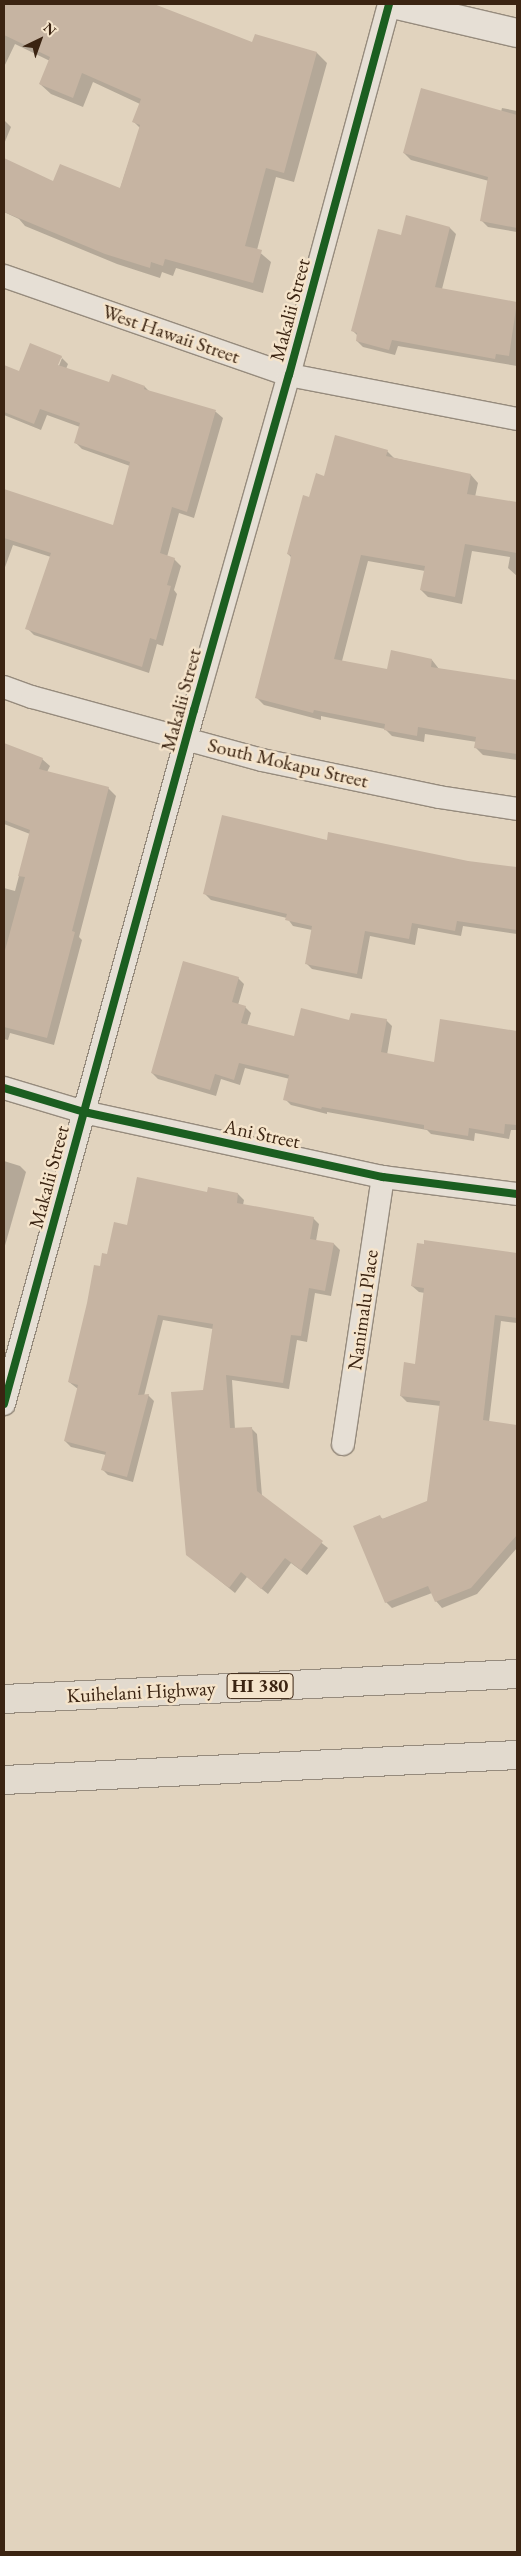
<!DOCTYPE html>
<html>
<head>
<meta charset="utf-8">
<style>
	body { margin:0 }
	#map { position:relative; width:521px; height:2556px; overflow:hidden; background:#e1d3be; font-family:"EB Garamond",serif }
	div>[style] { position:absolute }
	.shadow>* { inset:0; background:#0003 }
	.building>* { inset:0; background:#c6b4a2 }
	.roads { filter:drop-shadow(1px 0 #968b7d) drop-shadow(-1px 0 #968b7d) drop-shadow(0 1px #968b7d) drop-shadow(0 -1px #968b7d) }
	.street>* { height:22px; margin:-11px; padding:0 11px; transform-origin:11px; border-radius:11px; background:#e6dfd5 }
	.secondary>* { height:28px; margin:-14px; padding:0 14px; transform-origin:14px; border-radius:14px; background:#e6dfd5 }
	.primary>* { height:28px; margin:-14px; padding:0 14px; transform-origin:14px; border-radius:14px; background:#e2dace }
	.cycleway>* { height:8px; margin:-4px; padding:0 4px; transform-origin:4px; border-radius:4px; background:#1b5e20 }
	span { translate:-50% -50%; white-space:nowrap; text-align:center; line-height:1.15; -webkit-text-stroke:5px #f5e4cb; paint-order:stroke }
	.shield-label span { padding:1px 4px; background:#f5e4cb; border:1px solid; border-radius:4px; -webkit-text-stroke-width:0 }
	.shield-label { font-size:19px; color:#3b2412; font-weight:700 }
	.street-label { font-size:20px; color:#3b2412 }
	.frame { position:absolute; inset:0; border:5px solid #3b2412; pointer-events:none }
	.north { position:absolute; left:15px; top:15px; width:50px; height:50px; -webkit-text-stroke:4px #f5e4cb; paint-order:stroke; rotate:42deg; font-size:14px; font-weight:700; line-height:20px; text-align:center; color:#3b2412 }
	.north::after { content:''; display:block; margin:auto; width:18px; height:22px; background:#3b2412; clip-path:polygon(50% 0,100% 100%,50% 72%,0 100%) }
</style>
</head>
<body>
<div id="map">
	<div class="shadow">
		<i style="clip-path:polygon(4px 4px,150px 4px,253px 44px,317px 53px,327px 63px,294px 182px,276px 177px,257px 250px,271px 262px,263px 293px,176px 268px,173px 276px,162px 272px,160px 278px,117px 264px,25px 226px,19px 219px,4px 212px,4px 160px,54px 183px,120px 189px,140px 128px,134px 122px,140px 104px,93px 82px,83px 107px,51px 94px,40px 84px,50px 61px,15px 44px,4px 67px)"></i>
		<i style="clip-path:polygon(502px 108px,517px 111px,517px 232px,488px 227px,482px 221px,489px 181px,411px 160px,404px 153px,501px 112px)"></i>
		<i style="clip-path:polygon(4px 120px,11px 127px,4px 144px)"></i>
		<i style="clip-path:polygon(450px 228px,456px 234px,442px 289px,517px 303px,517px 366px,398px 346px,395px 355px,363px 347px,357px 341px,358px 336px,353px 331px,402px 237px)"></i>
		<i style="clip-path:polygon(evenodd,61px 357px,68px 364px,66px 369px,110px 384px,145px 387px,150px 392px,216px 412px,223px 418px,194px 518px,179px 513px,167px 557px,174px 559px,181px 566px,174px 590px,177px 594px,163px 646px,157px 644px,149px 673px,34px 635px,27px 628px,51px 557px,13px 545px,4px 570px,4px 490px,114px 527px,130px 466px,82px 449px,75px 442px,80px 427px,47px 415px,41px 430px,4px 415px,4px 366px,20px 373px,61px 357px,59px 358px,62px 358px,57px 371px,55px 370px,59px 358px)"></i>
		<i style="clip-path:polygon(387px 451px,394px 458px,471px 475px,478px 483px,475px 497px,517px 503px,517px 576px,508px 568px,510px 557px,472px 551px,462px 604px,428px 597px,421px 590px,425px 571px,368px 561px,342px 661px,388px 671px,432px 660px,439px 669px,517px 681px,517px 760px,483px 755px,476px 748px,477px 742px,425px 734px,424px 742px,392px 736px,385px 729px,321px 716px,321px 720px,264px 705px,257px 698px,292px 558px,288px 554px,310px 499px,325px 477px)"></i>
		<i style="clip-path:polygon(4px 744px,42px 759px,50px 766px,47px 772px,108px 788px,116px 796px,79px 937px,82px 940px,54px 1045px,10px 1033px,8px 1040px,4px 1039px,4px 888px,15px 891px,30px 834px,4px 824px)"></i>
		<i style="clip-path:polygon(328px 841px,517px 869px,517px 934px,463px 926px,461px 936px,418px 928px,415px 945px,370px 936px,362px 979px,312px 969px,306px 963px,312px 930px,293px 926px,287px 918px,211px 900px,205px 894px)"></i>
		<i style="clip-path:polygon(238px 978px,244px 984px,238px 1005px,245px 1007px,251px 1013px,247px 1026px,295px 1038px,350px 1021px,386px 1020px,392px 1026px,387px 1055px,435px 1063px,441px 1020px,517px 1032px,517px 1130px,511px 1130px,509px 1139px,475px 1133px,474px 1141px,431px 1134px,427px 1130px,327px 1112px,327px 1114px,291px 1105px,285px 1099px,290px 1079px,245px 1068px,240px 1085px,221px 1079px,216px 1096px,158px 1079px,152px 1073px)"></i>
		<i style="clip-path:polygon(4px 1161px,20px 1166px,26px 1172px,4px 1249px)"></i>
		<i style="clip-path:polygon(208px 1193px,238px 1194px,244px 1200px,243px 1205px,313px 1218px,319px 1224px,316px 1241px,334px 1244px,340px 1250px,331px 1296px,315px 1293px,307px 1342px,297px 1340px,289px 1389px,232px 1380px,235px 1429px,251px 1428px,257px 1434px,262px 1496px,328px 1548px,307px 1575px,291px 1563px,268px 1594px,247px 1577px,235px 1593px,187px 1554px,204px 1391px,213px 1329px,163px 1320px,144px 1396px,148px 1395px,154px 1401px,133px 1482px,108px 1475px,102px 1469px,106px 1455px,71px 1447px,65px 1441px,78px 1389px,69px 1382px,101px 1267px,128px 1226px)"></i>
		<i style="clip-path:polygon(426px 1241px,517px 1254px,517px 1323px,501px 1321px,489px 1422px,517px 1426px,517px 1548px,477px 1594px,442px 1608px,436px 1601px,432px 1593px,392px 1608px,386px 1602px,380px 1517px,383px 1519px,428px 1502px,441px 1406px,407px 1402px,401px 1396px,416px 1365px,425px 1293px,419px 1292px,412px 1286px)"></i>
	</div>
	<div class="building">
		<i style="clip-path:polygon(4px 4px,154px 4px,252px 42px,255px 34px,317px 52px,284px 173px,266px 168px,245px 246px,262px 250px,253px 283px,165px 259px,163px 266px,151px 262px,150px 268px,105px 254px,4px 212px,4px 158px,53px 181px,60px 164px,120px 188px,140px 125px,132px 122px,141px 99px,82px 73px,73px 98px,39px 84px,50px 57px,4px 35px)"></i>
		<i style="clip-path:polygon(421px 88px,517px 115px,517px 228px,480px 221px,488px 177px,403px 153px)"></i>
		<i style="clip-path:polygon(406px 215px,450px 227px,435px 287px,517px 302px,509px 356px,496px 354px,495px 359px,392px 340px,389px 350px,356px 341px,357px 333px,351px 331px,378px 229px,401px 235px)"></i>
		<i style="clip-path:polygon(30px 343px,62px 356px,58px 365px,109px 382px,112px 374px,145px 386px,144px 389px,216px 410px,187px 512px,172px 507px,160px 553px,175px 558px,167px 585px,171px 586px,156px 640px,150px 638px,142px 667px,25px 629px,51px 553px,4px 538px,4px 489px,113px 525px,130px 462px,74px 443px,80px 423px,40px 409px,34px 424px,4px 412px,4px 365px,19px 371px)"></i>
		<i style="clip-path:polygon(335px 435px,388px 450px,386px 456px,471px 474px,467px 494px,517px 502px,517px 553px,465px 544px,455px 597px,420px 590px,425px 566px,361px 555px,334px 659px,387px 669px,391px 650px,432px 659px,431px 667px,517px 680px,517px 754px,474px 748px,476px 737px,418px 727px,417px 736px,384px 730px,385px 724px,314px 710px,313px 713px,255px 698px,290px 562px,291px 555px,287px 554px,303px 495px,309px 497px,316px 473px,324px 476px)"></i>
		<i style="clip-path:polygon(4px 743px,43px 758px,39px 769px,109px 787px,72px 931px,75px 932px,47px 1038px,4px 1027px,4px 954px,25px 877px,18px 876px,30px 830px,4px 820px)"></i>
		<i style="clip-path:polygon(222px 815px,327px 840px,328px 832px,468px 861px,517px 867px,517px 930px,457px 921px,455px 931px,412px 923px,409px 939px,365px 931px,357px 974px,305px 964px,312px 926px,285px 920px,287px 914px,203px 894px)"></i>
		<i style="clip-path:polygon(183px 961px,239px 977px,232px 1002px,246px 1006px,241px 1023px,294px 1036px,301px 1008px,349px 1020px,351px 1013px,387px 1019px,381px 1052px,434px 1062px,440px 1019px,517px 1031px,517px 1125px,505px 1124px,504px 1134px,469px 1128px,468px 1136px,424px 1129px,424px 1125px,322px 1107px,321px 1109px,283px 1100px,289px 1075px,239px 1063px,234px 1080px,215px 1074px,210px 1090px,151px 1073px)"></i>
		<i style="clip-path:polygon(137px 1177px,207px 1192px,208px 1187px,238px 1193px,237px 1203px,314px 1217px,310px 1239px,334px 1243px,325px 1291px,309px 1288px,301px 1336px,291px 1335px,283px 1383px,226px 1375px,230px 1428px,252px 1427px,257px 1491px,323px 1541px,301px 1570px,285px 1558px,261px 1589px,241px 1572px,229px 1588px,186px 1555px,171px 1392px,203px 1390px,213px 1324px,158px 1315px,138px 1395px,149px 1394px,127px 1477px,101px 1470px,106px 1452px,64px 1441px,78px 1385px,68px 1382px,87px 1303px,94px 1265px,100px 1266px,102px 1253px,107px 1254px,114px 1222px,127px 1225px)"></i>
		<i style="clip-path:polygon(424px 1240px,517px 1253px,517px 1318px,495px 1315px,483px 1420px,517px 1425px,517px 1535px,471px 1588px,435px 1602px,428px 1586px,385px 1603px,353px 1526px,380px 1515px,382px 1519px,427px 1501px,440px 1401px,400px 1396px,404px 1362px,415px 1364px,424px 1288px,411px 1286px,417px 1243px,424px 1244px)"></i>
	</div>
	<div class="roads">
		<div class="street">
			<i style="left:4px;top:276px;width:302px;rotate:19.2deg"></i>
			<i style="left:289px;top:375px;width:232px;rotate:10.9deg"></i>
			<i style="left:4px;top:687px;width:30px;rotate:20deg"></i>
			<i style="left:32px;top:697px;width:238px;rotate:15.3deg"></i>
			<i style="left:262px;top:760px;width:181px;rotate:11.8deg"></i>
			<i style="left:439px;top:797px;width:79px;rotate:8.7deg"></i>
			<i style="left:4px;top:1088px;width:84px;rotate:16.7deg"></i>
			<i style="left:84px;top:1112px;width:306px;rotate:12.3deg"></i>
			<i style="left:383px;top:1177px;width:135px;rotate:7.2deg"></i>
			<i style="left:4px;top:1404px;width:720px;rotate:-74.69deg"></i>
			<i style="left:194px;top:710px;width:348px;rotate:-74.2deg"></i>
			<i style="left:289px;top:375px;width:384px;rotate:-74.9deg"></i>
			<i style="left:343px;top:1444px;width:270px;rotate:-81.5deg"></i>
		</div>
		<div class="secondary">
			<i style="left:393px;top:4px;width:127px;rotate:13.2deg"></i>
		</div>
		<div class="primary">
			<i style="left:4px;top:1699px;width:514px;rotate:-2.79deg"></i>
			<i style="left:4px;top:1780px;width:514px;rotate:-2.79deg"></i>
		</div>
	</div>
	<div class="cycleway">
		<i style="left:4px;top:1088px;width:84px;rotate:16.7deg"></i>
		<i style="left:84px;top:1112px;width:306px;rotate:12.3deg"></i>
		<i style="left:383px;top:1177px;width:135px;rotate:7.2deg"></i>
		<i style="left:4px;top:1404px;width:720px;rotate:-74.69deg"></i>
		<i style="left:194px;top:710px;width:348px;rotate:-74.2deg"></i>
		<i style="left:289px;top:375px;width:384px;rotate:-74.9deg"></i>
	</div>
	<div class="shield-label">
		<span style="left:260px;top:1686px">HI 380</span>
	</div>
	<div class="street-label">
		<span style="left:290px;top:310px;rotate:-75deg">Makalii Street</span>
		<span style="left:171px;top:334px;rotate:19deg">West Hawaii Street</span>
		<span style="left:181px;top:700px;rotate:-75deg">Makalii Street</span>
		<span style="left:288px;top:763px;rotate:13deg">South Mokapu Street</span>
		<span style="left:262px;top:1134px;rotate:12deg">Ani Street</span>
		<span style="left:49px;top:1177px;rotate:-75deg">Makalii Street</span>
		<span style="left:363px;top:1310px;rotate:-82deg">Nanimalu Place</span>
		<span style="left:141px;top:1692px;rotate:-3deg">Kuihelani Highway</span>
	</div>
	<div class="frame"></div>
	<div class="north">N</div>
</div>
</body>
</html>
